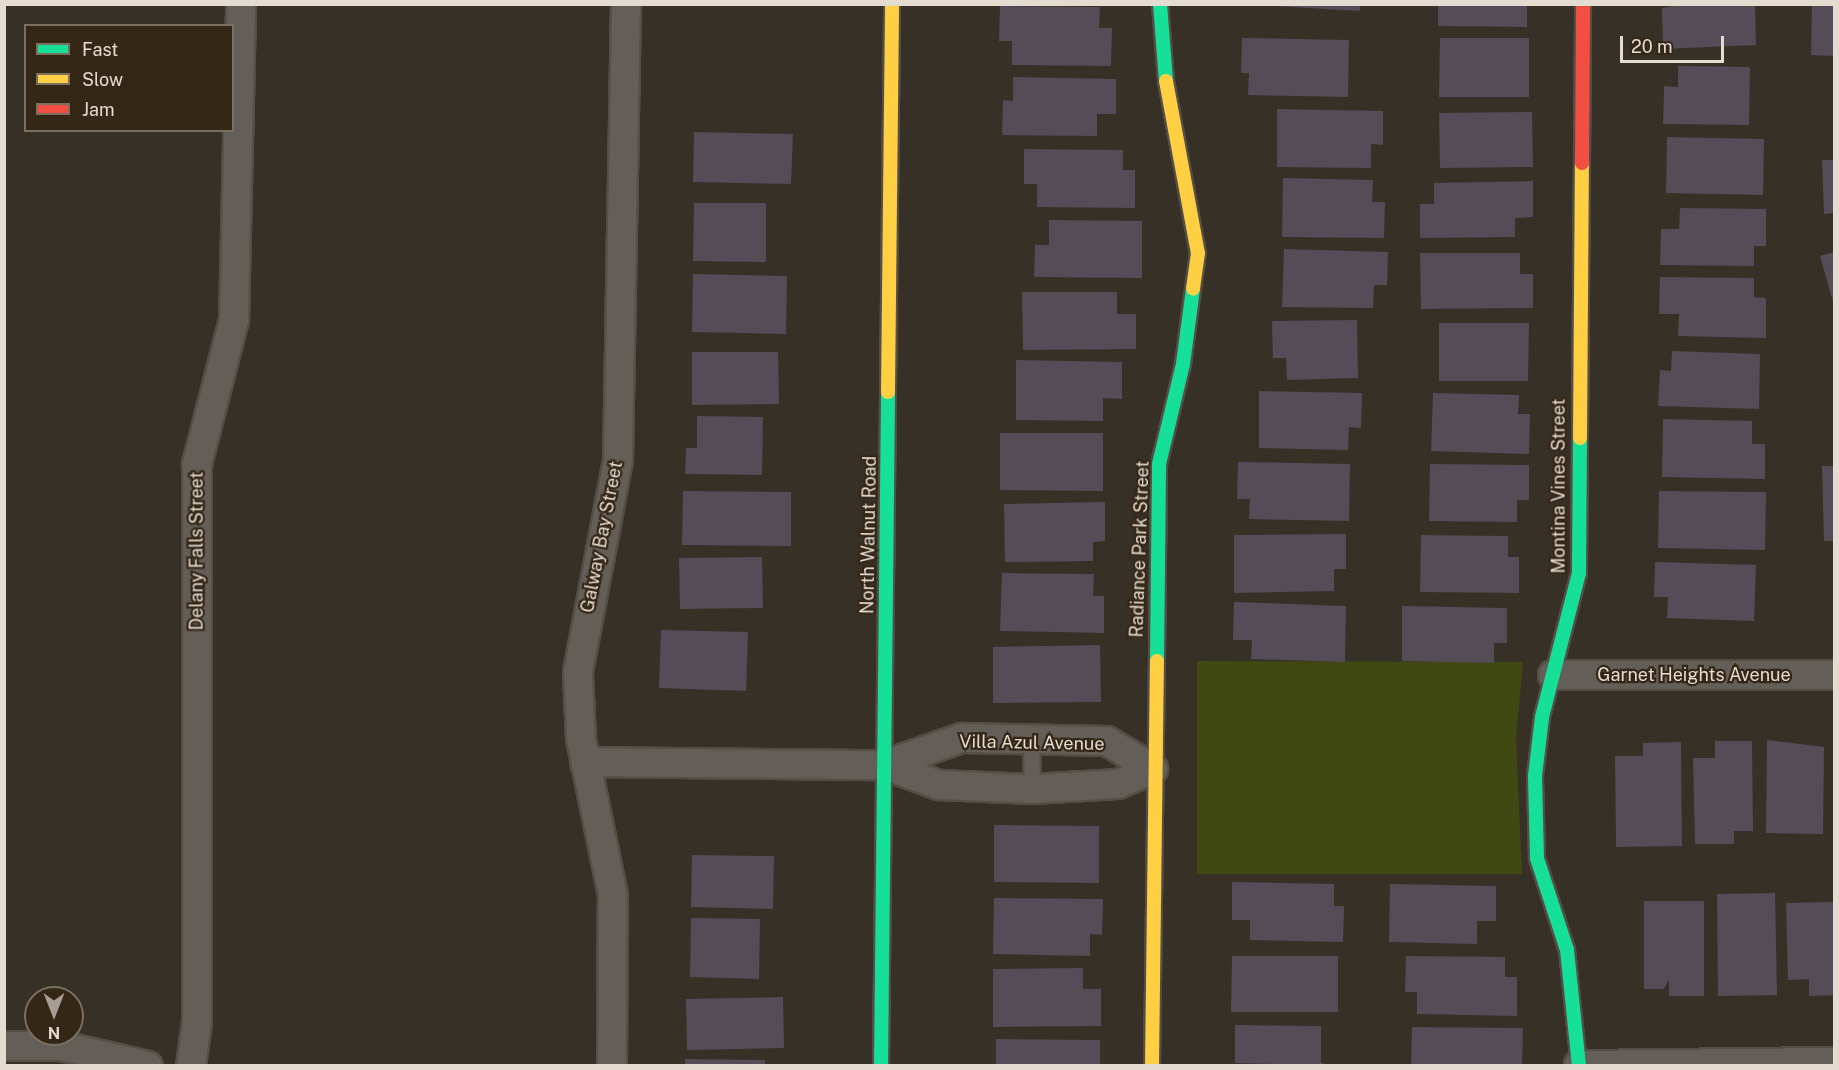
<!DOCTYPE html>
<html>
<head>
<meta charset="utf-8">
<style>
	body { margin:0 }
	#map { position:relative; width:1839px; height:1070px; overflow:hidden; background:#373027; font-family:"Public Sans",sans-serif }
	div>[style] { position:absolute }
	.green>* { inset:0; background:#414913 }
	.building>* { inset:0; background:#544c57 }
	.roads { filter:drop-shadow(2px 0 #554e47) drop-shadow(-2px 0 #554e47) drop-shadow(0 2px #554e47) drop-shadow(0 -2px #554e47) }
	.lane>* { height:15px; margin:-7.5px; padding:0 7.5px; transform-origin:7.5px; border-radius:7.5px; background:#635e57 }
	.street>* { height:28px; margin:-14px; padding:0 14px; transform-origin:14px; border-radius:14px; background:#635e57 }
	.fast>* { height:14px; margin:-7px; padding:0 7px; transform-origin:7px; border-radius:7px; background:#16e098 }
	.slow>* { height:14px; margin:-7px; padding:0 7px; transform-origin:7px; border-radius:7px; background:#ffcf43 }
	.jam>* { height:14px; margin:-7px; padding:0 7px; transform-origin:7px; border-radius:7px; background:#f24e42 }
	span { translate:-50% -50%; white-space:nowrap; text-align:center; line-height:1.15; -webkit-text-stroke:4.5px #342716; paint-order:stroke }
	.street-label { font-size:18px; color:#e4dbd1 }
	.frame { position:absolute; inset:0; border:6px solid #e4dbd1; pointer-events:none }
	.legend { position:absolute; left:24px; top:24px; width:210px; height:108px; box-sizing:border-box; background:#342716; border:2px solid #7a6f61; margin:0; padding:8px 10px; list-style:none; font-size:18px; color:#e4dbd1 }
	.legend li { display:flex; align-items:center; gap:12px; height:30px }
	.legend b { width:30px; border:2px solid #7a6f61 }
	.north { position:absolute; left:24px; top:986px; width:60px; height:60px; box-sizing:border-box; background:#342716; border:2px solid #7a6f61; border-radius:50%; rotate:180deg; font-size:16px; font-weight:700; line-height:24px; text-align:center; color:#e4dbd1 }
	.north::after { content:''; display:block; margin:auto; width:21px; height:27px; background:#a79f96; clip-path:polygon(50% 0,100% 100%,50% 72%,0 100%) }
	.scale { position:absolute; left:1620px; top:36px; width:104px; height:27px; box-sizing:border-box; border:3px solid #e4dbd1; border-top:0; padding-left:8px; font-size:18px; line-height:21px; white-space:nowrap; color:#e4dbd1; -webkit-text-stroke:4px #342716; paint-order:stroke }
</style>
</head>
<body>
<div id="map">
	<div class="green">
		<i style="clip-path:polygon(1197px 661px,1523px 662px,1516px 739px,1522px 874px,1197px 874px)"></i>
	</div>
	<div class="building">
		<i style="clip-path:polygon(1239px 4px,1360px 4px,1360px 11px)"></i>
		<i style="clip-path:polygon(1438px 4px,1527px 4px,1527px 27px,1438px 26px)"></i>
		<i style="clip-path:polygon(1683px 4px,1755px 4px,1756px 45px,1663px 49px,1662px 8px)"></i>
		<i style="clip-path:polygon(1812px 4px,1834px 4px,1834px 56px,1811px 55px)"></i>
		<i style="clip-path:polygon(1000px 6px,1100px 7px,1099px 28px,1112px 28px,1111px 66px,1012px 65px,1012px 41px,999px 41px)"></i>
		<i style="clip-path:polygon(1242px 38px,1349px 40px,1348px 97px,1248px 95px,1249px 73px,1241px 73px)"></i>
		<i style="clip-path:polygon(1440px 38px,1529px 38px,1529px 97px,1439px 97px)"></i>
		<i style="clip-path:polygon(1678px 66px,1750px 67px,1749px 125px,1663px 124px,1664px 86px,1678px 87px)"></i>
		<i style="clip-path:polygon(1013px 77px,1116px 79px,1116px 114px,1097px 114px,1097px 136px,1002px 135px,1003px 100px,1013px 101px)"></i>
		<i style="clip-path:polygon(1277px 109px,1383px 111px,1383px 145px,1371px 144px,1371px 168px,1277px 167px)"></i>
		<i style="clip-path:polygon(1532px 112px,1533px 167px,1440px 168px,1439px 113px)"></i>
		<i style="clip-path:polygon(694px 132px,793px 134px,791px 184px,693px 182px)"></i>
		<i style="clip-path:polygon(1667px 137px,1764px 139px,1763px 195px,1666px 193px)"></i>
		<i style="clip-path:polygon(1024px 149px,1123px 150px,1123px 170px,1135px 170px,1135px 208px,1037px 207px,1037px 184px,1024px 184px)"></i>
		<i style="clip-path:polygon(1822px 160px,1834px 160px,1834px 213px,1824px 214px)"></i>
		<i style="clip-path:polygon(1283px 178px,1373px 180px,1372px 202px,1385px 202px,1384px 238px,1282px 237px)"></i>
		<i style="clip-path:polygon(1533px 181px,1533px 217px,1515px 218px,1515px 237px,1420px 238px,1420px 204px,1434px 204px,1434px 183px)"></i>
		<i style="clip-path:polygon(694px 203px,766px 203px,766px 262px,693px 261px)"></i>
		<i style="clip-path:polygon(1680px 208px,1766px 209px,1766px 246px,1754px 246px,1754px 266px,1660px 265px,1661px 229px,1679px 229px)"></i>
		<i style="clip-path:polygon(1049px 220px,1142px 221px,1142px 278px,1034px 277px,1035px 245px,1049px 245px)"></i>
		<i style="clip-path:polygon(1284px 249px,1388px 252px,1387px 285px,1374px 285px,1373px 308px,1282px 307px)"></i>
		<i style="clip-path:polygon(1834px 252px,1834px 305px,1820px 256px)"></i>
		<i style="clip-path:polygon(1420px 253px,1520px 253px,1520px 274px,1533px 274px,1533px 308px,1421px 309px)"></i>
		<i style="clip-path:polygon(693px 274px,787px 276px,786px 334px,692px 332px)"></i>
		<i style="clip-path:polygon(1660px 277px,1754px 278px,1754px 297px,1766px 298px,1766px 338px,1678px 336px,1679px 314px,1659px 314px)"></i>
		<i style="clip-path:polygon(1022px 292px,1117px 292px,1117px 314px,1136px 314px,1136px 349px,1023px 350px)"></i>
		<i style="clip-path:polygon(1357px 320px,1358px 378px,1287px 380px,1286px 358px,1273px 358px,1272px 321px)"></i>
		<i style="clip-path:polygon(1439px 323px,1529px 323px,1528px 381px,1439px 381px)"></i>
		<i style="clip-path:polygon(1672px 351px,1760px 354px,1759px 409px,1658px 406px,1660px 370px,1671px 371px)"></i>
		<i style="clip-path:polygon(692px 352px,778px 352px,779px 404px,692px 405px)"></i>
		<i style="clip-path:polygon(1016px 360px,1122px 362px,1122px 399px,1103px 398px,1103px 421px,1016px 420px)"></i>
		<i style="clip-path:polygon(1259px 391px,1362px 393px,1361px 428px,1349px 427px,1348px 450px,1259px 448px)"></i>
		<i style="clip-path:polygon(1433px 393px,1519px 395px,1518px 414px,1530px 414px,1529px 454px,1431px 451px)"></i>
		<i style="clip-path:polygon(697px 416px,763px 417px,762px 475px,685px 474px,686px 448px,697px 448px)"></i>
		<i style="clip-path:polygon(1663px 419px,1752px 421px,1752px 444px,1765px 444px,1765px 479px,1662px 477px)"></i>
		<i style="clip-path:polygon(1000px 433px,1103px 433px,1103px 491px,1000px 490px)"></i>
		<i style="clip-path:polygon(1238px 462px,1350px 464px,1349px 521px,1249px 519px,1250px 499px,1237px 499px)"></i>
		<i style="clip-path:polygon(1430px 464px,1529px 465px,1529px 500px,1517px 500px,1517px 522px,1429px 521px)"></i>
		<i style="clip-path:polygon(1822px 466px,1834px 466px,1834px 541px,1824px 541px)"></i>
		<i style="clip-path:polygon(683px 491px,791px 492px,791px 546px,682px 545px)"></i>
		<i style="clip-path:polygon(1659px 491px,1766px 492px,1765px 550px,1658px 548px)"></i>
		<i style="clip-path:polygon(1105px 502px,1105px 541px,1093px 542px,1093px 561px,1005px 562px,1004px 504px)"></i>
		<i style="clip-path:polygon(1346px 534px,1346px 569px,1334px 569px,1334px 591px,1234px 593px,1234px 535px)"></i>
		<i style="clip-path:polygon(1421px 535px,1508px 536px,1508px 557px,1519px 557px,1519px 593px,1420px 592px)"></i>
		<i style="clip-path:polygon(762px 557px,763px 608px,680px 609px,679px 558px)"></i>
		<i style="clip-path:polygon(1655px 562px,1756px 565px,1754px 621px,1667px 618px,1668px 597px,1654px 597px)"></i>
		<i style="clip-path:polygon(1002px 573px,1094px 574px,1093px 596px,1104px 596px,1104px 633px,1000px 631px)"></i>
		<i style="clip-path:polygon(1234px 602px,1346px 606px,1345px 662px,1251px 659px,1252px 640px,1233px 640px)"></i>
		<i style="clip-path:polygon(1402px 606px,1507px 608px,1507px 643px,1494px 643px,1494px 663px,1402px 661px)"></i>
		<i style="clip-path:polygon(661px 630px,748px 632px,746px 691px,659px 688px)"></i>
		<i style="clip-path:polygon(1100px 645px,1101px 702px,993px 703px,993px 647px)"></i>
		<i style="clip-path:polygon(1767px 740px,1824px 747px,1823px 834px,1766px 833px)"></i>
		<i style="clip-path:polygon(1715px 741px,1752px 741px,1753px 831px,1734px 831px,1734px 844px,1695px 844px,1693px 758px,1715px 758px)"></i>
		<i style="clip-path:polygon(1681px 742px,1682px 846px,1616px 847px,1615px 756px,1643px 756px,1643px 743px)"></i>
		<i style="clip-path:polygon(994px 825px,1099px 826px,1099px 883px,994px 882px)"></i>
		<i style="clip-path:polygon(692px 855px,774px 856px,773px 909px,691px 907px)"></i>
		<i style="clip-path:polygon(1232px 882px,1334px 884px,1334px 906px,1344px 906px,1343px 942px,1250px 940px,1250px 920px,1232px 920px)"></i>
		<i style="clip-path:polygon(1390px 884px,1496px 886px,1496px 921px,1477px 921px,1477px 944px,1389px 942px)"></i>
		<i style="clip-path:polygon(1775px 893px,1777px 995px,1718px 996px,1717px 894px)"></i>
		<i style="clip-path:polygon(994px 898px,1103px 899px,1102px 935px,1090px 934px,1090px 956px,993px 954px)"></i>
		<i style="clip-path:polygon(1644px 901px,1704px 901px,1704px 996px,1669px 996px,1669px 980px,1664px 989px,1644px 989px)"></i>
		<i style="clip-path:polygon(1834px 902px,1834px 995px,1809px 996px,1809px 979px,1788px 980px,1786px 903px)"></i>
		<i style="clip-path:polygon(691px 918px,760px 919px,759px 979px,690px 977px)"></i>
		<i style="clip-path:polygon(1232px 956px,1338px 956px,1338px 1012px,1231px 1012px)"></i>
		<i style="clip-path:polygon(1406px 956px,1505px 957px,1505px 977px,1517px 977px,1517px 1016px,1417px 1014px,1417px 992px,1405px 992px)"></i>
		<i style="clip-path:polygon(1083px 968px,1083px 989px,1101px 989px,1101px 1026px,993px 1027px,993px 969px)"></i>
		<i style="clip-path:polygon(783px 997px,784px 1048px,687px 1050px,686px 999px)"></i>
		<i style="clip-path:polygon(1235px 1025px,1321px 1026px,1321px 1063px,1334px 1066px,1235px 1063px)"></i>
		<i style="clip-path:polygon(1412px 1027px,1523px 1028px,1522px 1064px,1411px 1066px)"></i>
		<i style="clip-path:polygon(996px 1039px,1100px 1040px,1100px 1066px,996px 1066px)"></i>
		<i style="clip-path:polygon(685px 1059px,765px 1060px,765px 1066px,685px 1066px)"></i>
	</div>
	<div class="roads">
		<div class="lane">
			<i style="left:1031px;top:739px;width:50px;rotate:88.9deg"></i>
		</div>
		<div class="street">
			<i style="left:1553px;top:675px;width:281px"></i>
			<i style="left:585px;top:762px;width:299px;rotate:0.6deg"></i>
			<i style="left:884px;top:765px;width:59px;rotate:20deg"></i>
			<i style="left:939px;top:785px;width:93px;rotate:2.5deg"></i>
			<i style="left:1032px;top:789px;width:86px;rotate:-3.3deg"></i>
			<i style="left:1118px;top:784px;width:38px;rotate:-23deg"></i>
			<i style="left:884px;top:765px;width:83px;rotate:-19.1deg"></i>
			<i style="left:962px;top:738px;width:145px;rotate:1.2deg"></i>
			<i style="left:1107px;top:741px;width:54px;rotate:31.3deg"></i>
			<i style="left:4px;top:1046px;width:58px"></i>
			<i style="left:62px;top:1046px;width:88px;rotate:13.1deg"></i>
			<i style="left:1579px;top:1065px;width:255px;rotate:-0.7deg"></i>
			<i style="left:191px;top:1066px;width:44px;rotate:-82.2deg"></i>
			<i style="left:197px;top:1022px;width:558px;rotate:-90deg"></i>
			<i style="left:197px;top:464px;width:149px;rotate:-75.6deg"></i>
			<i style="left:234px;top:320px;width:316px;rotate:-88.7deg"></i>
			<i style="left:612px;top:1066px;width:171px;rotate:-89.7deg"></i>
			<i style="left:613px;top:895px;width:159px;rotate:-101.6deg"></i>
			<i style="left:581px;top:739px;width:67px;rotate:-92.6deg"></i>
			<i style="left:578px;top:672px;width:215px;rotate:-79.3deg"></i>
			<i style="left:618px;top:461px;width:457px;rotate:-89deg"></i>
		</div>
		<div class="fast">
			<i style="left:1160px;top:4px;width:77px;rotate:85.5deg"></i>
			<i style="left:1157px;top:661px;width:197px;rotate:-89.4deg"></i>
			<i style="left:1159px;top:464px;width:103px;rotate:-76.5deg"></i>
			<i style="left:1183px;top:364px;width:76px;rotate:-82.4deg"></i>
			<i style="left:881px;top:1066px;width:674px;rotate:-89.4deg"></i>
			<i style="left:1579px;top:1066px;width:117px;rotate:-95.9deg"></i>
			<i style="left:1567px;top:950px;width:97px;rotate:-108.1deg"></i>
			<i style="left:1537px;top:858px;width:82px;rotate:-91.4deg"></i>
			<i style="left:1535px;top:776px;width:59px;rotate:-83.2deg"></i>
			<i style="left:1542px;top:717px;width:149px;rotate:-75.6deg"></i>
			<i style="left:1579px;top:573px;width:135px;rotate:-89.6deg"></i>
		</div>
		<div class="slow">
			<i style="left:1166px;top:81px;width:175px;rotate:79.5deg"></i>
			<i style="left:1198px;top:253px;width:36px;rotate:98deg"></i>
			<i style="left:888px;top:392px;width:388px;rotate:-89.4deg"></i>
			<i style="left:1580px;top:438px;width:275px;rotate:-89.6deg"></i>
			<i style="left:1152px;top:1066px;width:405px;rotate:-89.3deg"></i>
		</div>
		<div class="jam">
			<i style="left:1582px;top:163px;width:159px;rotate:-89.6deg"></i>
		</div>
	</div>
	<div class="street-label">
		<span style="left:1559px;top:486px;rotate:-90deg">Montina Vines Street</span>
		<span style="left:869px;top:535px;rotate:-89deg">North Walnut Road</span>
		<span style="left:602px;top:537px;rotate:-79deg">Galway Bay Street</span>
		<span style="left:1140px;top:549px;rotate:-88deg">Radiance Park Street</span>
		<span style="left:197px;top:551px;rotate:-90deg">Delany Falls Street</span>
		<span style="left:1694px;top:675px">Garnet Heights Avenue</span>
		<span style="left:1032px;top:743px;rotate:1deg">Villa Azul Avenue</span>
	</div>
	<div class="frame"></div>
	<ul class="legend">
	<li><b style="height:8px;background:#16e098"></b>Fast</li>
	<li><b style="height:8px;background:#ffcf43"></b>Slow</li>
	<li><b style="height:8px;background:#f24e42"></b>Jam</li>
	</ul>
	<div class="north">N</div>
	<div class="scale">20 m</div>
</div>
</body>
</html>
